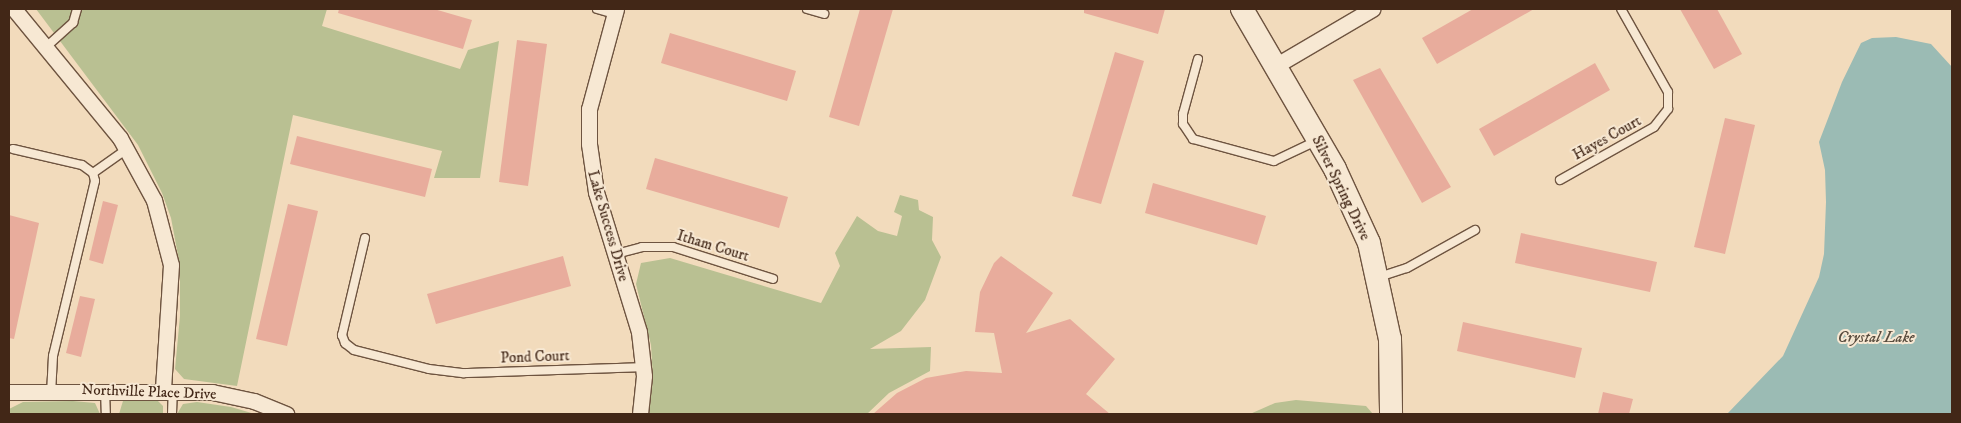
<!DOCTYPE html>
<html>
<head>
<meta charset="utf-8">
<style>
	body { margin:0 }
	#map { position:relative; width:1961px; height:423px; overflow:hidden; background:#f2dbbc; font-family:"IM FELL DW Pica",serif }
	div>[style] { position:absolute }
	.green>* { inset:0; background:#b9c092 }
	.water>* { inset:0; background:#9bbbb4 }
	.building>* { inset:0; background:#e8ac9c }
	.roads { filter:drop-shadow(1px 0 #6e5440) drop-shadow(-1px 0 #6e5440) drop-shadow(0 1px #6e5440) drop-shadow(0 -1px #6e5440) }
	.lane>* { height:8px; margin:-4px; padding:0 4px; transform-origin:4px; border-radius:4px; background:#f7e8d3 }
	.street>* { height:15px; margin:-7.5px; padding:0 7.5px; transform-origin:7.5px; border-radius:7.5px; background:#f7e8d3 }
	.secondary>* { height:22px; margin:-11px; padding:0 11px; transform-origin:11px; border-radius:11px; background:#f7e8d3 }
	span { translate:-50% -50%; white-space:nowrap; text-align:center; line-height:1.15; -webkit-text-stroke:4px #f7e8d3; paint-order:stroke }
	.street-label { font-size:15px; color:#422717 }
	.water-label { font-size:16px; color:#584c3e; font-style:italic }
	.frame { position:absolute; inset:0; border:10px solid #422717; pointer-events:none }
</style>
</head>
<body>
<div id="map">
	<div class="green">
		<i style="clip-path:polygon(36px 9px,327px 9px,322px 26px,460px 69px,468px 50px,499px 41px,480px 178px,434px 178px,442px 151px,293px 115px,237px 386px,184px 379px,175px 369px,180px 316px,180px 266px,171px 218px,162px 193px,138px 145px)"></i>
		<i style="clip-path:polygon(900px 195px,918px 200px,919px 210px,933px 217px,932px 240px,941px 257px,925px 300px,901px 331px,870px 349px,931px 347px,930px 371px,889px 393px,867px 414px,649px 414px,653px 379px,651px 345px,636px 284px,641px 263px,670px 258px,821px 303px,840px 266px,835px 253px,857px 216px,878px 231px,897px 236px,902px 216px,894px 212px)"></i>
		<i style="clip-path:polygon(157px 400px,163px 406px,163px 414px,119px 414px,123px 401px)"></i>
		<i style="clip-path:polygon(1296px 400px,1366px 406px,1373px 414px,1250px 414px,1275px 403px)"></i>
		<i style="clip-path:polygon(73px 401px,95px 403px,100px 414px,9px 414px,9px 409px,23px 402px)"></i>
		<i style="clip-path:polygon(197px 402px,231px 407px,255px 414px,177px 414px,183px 404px)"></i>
	</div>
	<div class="water">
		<i style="clip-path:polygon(1896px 37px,1931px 44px,1952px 67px,1952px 414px,1727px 414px,1783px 356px,1819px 277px,1824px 254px,1826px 202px,1825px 170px,1819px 142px,1842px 82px,1861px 43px,1872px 38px)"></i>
	</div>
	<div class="building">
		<i style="clip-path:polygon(339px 9px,434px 9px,472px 20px,463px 49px,338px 13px)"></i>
		<i style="clip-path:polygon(860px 9px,893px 9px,859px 126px,829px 117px)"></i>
		<i style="clip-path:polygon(1084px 9px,1165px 9px,1158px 34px,1084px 13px)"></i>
		<i style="clip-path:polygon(1473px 9px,1534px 9px,1437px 64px,1422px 38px)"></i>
		<i style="clip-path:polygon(1680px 9px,1717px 9px,1742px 54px,1714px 69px)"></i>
		<i style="clip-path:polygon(670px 33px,796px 71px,787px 101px,661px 63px)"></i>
		<i style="clip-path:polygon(517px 40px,547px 44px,528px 186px,499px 182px)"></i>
		<i style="clip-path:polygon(1115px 52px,1144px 61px,1101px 204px,1072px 196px)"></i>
		<i style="clip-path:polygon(1595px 63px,1610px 90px,1494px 156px,1479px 129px)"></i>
		<i style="clip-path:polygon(1380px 68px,1451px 187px,1422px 203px,1353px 80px)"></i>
		<i style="clip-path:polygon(1725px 118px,1755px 125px,1725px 254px,1694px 247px)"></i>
		<i style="clip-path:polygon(297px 136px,432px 169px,425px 197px,290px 164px)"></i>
		<i style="clip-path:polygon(655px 158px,788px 197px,779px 228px,646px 189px)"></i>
		<i style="clip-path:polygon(1153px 183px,1266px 216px,1257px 245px,1145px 213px)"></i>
		<i style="clip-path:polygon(103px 201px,118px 205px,103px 264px,89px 260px)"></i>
		<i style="clip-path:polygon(288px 204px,318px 211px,287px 346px,256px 339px)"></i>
		<i style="clip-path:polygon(9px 215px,39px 223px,14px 339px,9px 338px)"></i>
		<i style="clip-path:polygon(1521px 233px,1657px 262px,1650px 292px,1515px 263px)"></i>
		<i style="clip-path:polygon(563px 256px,571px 286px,436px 324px,427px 294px)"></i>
		<i style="clip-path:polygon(1001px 256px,1053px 293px,1026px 333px,1070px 319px,1115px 359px,1086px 394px,1110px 414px,873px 414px,897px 393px,926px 378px,966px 371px,1002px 373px,994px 333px,975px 332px,980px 292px,994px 263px)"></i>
		<i style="clip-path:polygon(80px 296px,95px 299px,81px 357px,66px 353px)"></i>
		<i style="clip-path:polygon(1463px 322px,1582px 348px,1575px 378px,1457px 351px)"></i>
		<i style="clip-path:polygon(1603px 392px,1633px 399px,1629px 414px,1598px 414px)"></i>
	</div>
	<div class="roads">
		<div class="lane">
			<i style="left:597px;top:9px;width:18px;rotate:16deg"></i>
			<i style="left:807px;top:9px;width:18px;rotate:16deg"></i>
			<i style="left:45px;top:48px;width:38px;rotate:-42deg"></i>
			<i style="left:73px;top:23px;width:15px;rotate:-74deg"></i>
			<i style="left:1198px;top:59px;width:57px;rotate:105.3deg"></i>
			<i style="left:1183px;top:114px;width:10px;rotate:90deg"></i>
			<i style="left:1183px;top:124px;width:18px;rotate:56deg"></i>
			<i style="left:1193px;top:139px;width:84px;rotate:15.2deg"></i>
			<i style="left:1274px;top:161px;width:47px;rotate:-25.5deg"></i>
			<i style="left:13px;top:149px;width:71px;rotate:13.1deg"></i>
			<i style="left:82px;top:165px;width:14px;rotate:36deg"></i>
			<i style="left:93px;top:173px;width:8px;rotate:76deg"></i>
			<i style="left:95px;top:181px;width:180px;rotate:103.5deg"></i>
			<i style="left:53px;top:356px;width:34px;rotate:93deg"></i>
			<i style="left:93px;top:173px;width:42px;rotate:-35.2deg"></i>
			<i style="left:1560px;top:180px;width:108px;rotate:-29.4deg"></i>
			<i style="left:1654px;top:127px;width:23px;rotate:-52deg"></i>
			<i style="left:1668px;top:109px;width:17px;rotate:-90deg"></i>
			<i style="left:1668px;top:92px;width:95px;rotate:-119.5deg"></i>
			<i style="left:365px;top:238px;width:100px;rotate:103.3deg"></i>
			<i style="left:342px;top:335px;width:9px;rotate:69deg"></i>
			<i style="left:345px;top:343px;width:11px;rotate:38deg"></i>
			<i style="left:354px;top:350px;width:77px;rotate:14.2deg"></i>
			<i style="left:429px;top:369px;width:35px;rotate:7deg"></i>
			<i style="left:464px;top:373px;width:179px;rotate:-1.9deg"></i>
			<i style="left:616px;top:254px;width:27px;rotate:-15deg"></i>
			<i style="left:642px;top:247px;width:31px"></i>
			<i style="left:673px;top:247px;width:105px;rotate:17.7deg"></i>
			<i style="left:1379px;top:277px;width:29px;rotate:-18deg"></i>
			<i style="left:1407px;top:268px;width:78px;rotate:-29.2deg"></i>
			<i style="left:105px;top:390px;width:24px;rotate:88deg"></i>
			<i style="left:172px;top:414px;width:24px;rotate:-88deg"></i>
		</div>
		<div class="street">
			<i style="left:14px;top:9px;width:167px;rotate:50.6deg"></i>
			<i style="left:120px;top:138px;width:71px;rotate:61.3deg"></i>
			<i style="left:154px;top:200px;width:67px;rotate:75.3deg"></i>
			<i style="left:171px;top:265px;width:125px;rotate:93.7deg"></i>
			<i style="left:616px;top:9px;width:104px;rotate:105.1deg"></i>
			<i style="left:589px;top:109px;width:35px;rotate:90deg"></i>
			<i style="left:589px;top:144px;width:49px;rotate:81.7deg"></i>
			<i style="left:596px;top:192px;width:146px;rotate:72.9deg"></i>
			<i style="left:639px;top:332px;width:44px;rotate:83.5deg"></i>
			<i style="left:644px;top:376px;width:38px;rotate:96deg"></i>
			<i style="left:1275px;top:66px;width:113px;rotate:-30.4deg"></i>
			<i style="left:9px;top:392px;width:203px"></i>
			<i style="left:212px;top:392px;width:43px;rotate:12.1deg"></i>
			<i style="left:254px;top:401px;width:35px;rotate:22deg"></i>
		</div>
		<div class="secondary">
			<i style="left:1242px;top:9px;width:185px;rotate:59.8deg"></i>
			<i style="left:1335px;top:169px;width:81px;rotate:65.3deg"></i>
			<i style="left:1369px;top:243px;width:98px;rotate:77.7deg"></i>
			<i style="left:1390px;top:339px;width:75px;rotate:89.2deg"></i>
		</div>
	</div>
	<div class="street-label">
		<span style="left:1607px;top:138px;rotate:-29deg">Hayes Court</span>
		<span style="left:1341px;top:188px;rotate:64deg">Silver Spring Drive</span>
		<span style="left:608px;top:226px;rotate:74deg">Lake Success Drive</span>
		<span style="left:713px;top:246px;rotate:17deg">Itham Court</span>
		<span style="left:535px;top:357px;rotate:-2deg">Pond Court</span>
		<span style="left:149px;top:392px;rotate:2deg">Northville Place Drive</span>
	</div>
	<div class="water-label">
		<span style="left:1876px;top:337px">Crystal Lake</span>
	</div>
	<div class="frame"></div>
</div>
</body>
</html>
